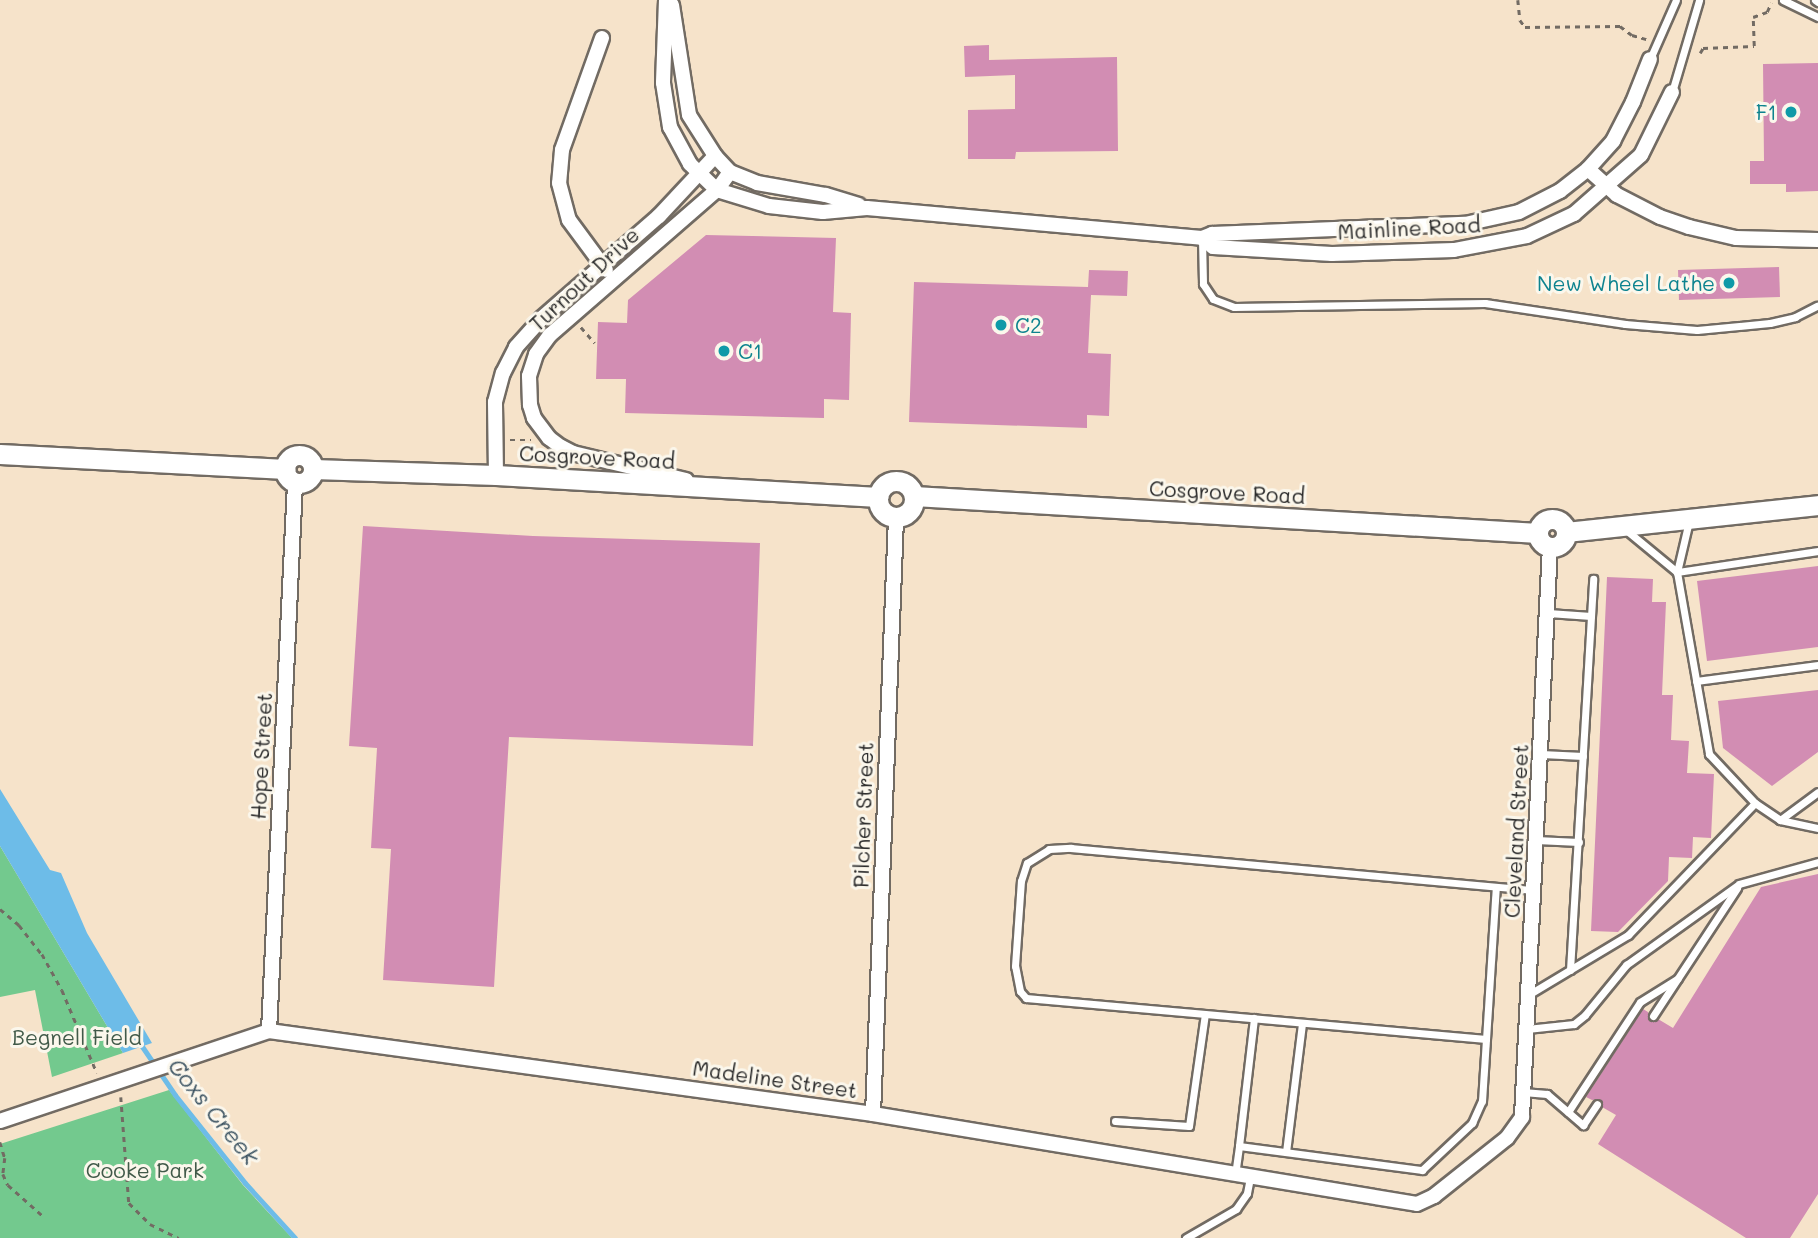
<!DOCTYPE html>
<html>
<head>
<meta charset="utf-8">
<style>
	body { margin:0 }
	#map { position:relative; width:1818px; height:1238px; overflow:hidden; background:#f6e3ca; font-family:Mali,sans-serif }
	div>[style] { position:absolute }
	.green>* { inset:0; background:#73c98e }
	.water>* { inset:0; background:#6dbce8 }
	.stream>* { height:5px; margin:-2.5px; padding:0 2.5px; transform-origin:2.5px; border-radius:2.5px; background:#6dbce8 }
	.building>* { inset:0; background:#d28db3 }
	.path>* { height:2.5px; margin-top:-1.25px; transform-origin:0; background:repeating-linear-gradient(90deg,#726b63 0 5px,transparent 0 10px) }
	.roads { filter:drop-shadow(2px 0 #726b63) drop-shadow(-2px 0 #726b63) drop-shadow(0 2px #726b63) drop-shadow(0 -2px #726b63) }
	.service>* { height:7px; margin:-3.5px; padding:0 3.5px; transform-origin:3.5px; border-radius:3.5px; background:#fff }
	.minor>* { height:14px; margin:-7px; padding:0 7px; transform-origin:7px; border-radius:7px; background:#fff }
	.secondary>* { height:19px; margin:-9.5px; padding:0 9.5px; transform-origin:9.5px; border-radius:9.5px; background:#fff }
	.secondary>.ring { margin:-9.5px; padding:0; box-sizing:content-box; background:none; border:19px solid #fff; border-radius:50% }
	.dots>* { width:19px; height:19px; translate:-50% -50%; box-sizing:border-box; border:4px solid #fbf7ec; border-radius:50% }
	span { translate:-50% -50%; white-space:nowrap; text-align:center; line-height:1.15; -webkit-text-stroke:6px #fbf7ec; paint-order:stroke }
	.culture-label { font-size:21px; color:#0d838f }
	.right { translate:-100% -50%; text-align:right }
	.left { translate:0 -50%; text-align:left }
	.street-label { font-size:21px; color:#2b2b2b }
	.park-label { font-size:21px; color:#415a49 }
	.water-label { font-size:23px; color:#3f5664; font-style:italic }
</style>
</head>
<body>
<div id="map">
	<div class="green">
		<i style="clip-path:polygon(0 846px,123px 1053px,52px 1077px,35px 990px,0 997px)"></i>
		<i style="clip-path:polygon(169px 1090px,243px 1185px,292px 1238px,0 1238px,0 1144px)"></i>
	</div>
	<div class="water">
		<i style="clip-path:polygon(0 789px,50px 870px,61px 873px,87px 933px,152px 1043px,123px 1053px,0 846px)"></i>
	</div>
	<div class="stream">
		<i style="left:139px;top:1042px;width:64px;rotate:55.8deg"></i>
		<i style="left:175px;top:1095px;width:112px;rotate:51.5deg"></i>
		<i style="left:245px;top:1183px;width:74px;rotate:47.7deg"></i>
	</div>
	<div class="building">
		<i style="clip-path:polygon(989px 45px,989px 60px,1117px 57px,1118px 151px,1016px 152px,1015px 159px,968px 159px,968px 110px,1015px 109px,1015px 75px,965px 77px,964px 46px)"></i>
		<i style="clip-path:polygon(1818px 63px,1818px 191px,1786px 192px,1786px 184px,1750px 184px,1750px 161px,1764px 161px,1763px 64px)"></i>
		<i style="clip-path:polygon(706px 235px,836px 238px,833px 312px,851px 313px,849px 400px,824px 399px,824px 418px,625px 413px,626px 379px,596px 379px,598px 322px,627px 323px,628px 300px)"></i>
		<i style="clip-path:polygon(1779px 267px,1780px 297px,1679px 300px,1678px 270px)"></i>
		<i style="clip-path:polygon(1089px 270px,1128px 271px,1127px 296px,1091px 295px,1088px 353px,1111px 354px,1109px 416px,1087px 415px,1087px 428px,909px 422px,914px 282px,1088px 287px)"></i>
		<i style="clip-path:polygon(363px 526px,533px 536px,760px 543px,753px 746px,509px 737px,494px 987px,383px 980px,391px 849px,371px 848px,377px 748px,349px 746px)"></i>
		<i style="clip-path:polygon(1818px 566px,1818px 647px,1707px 661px,1697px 581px)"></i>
		<i style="clip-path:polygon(1607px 577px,1653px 579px,1652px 602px,1666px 602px,1662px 695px,1673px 695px,1671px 740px,1689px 741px,1687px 773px,1714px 774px,1711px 838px,1693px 837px,1692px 858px,1669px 857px,1668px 881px,1618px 932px,1591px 931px)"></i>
		<i style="clip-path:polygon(1818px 690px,1818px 752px,1772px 786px,1723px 748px,1718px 701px)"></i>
		<i style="clip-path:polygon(1818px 874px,1818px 1194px,1790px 1238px,1746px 1238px,1598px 1144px,1616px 1115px,1602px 1107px,1600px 1099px,1592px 1100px,1586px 1097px,1643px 1009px,1648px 1012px,1650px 1021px,1658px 1019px,1673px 1028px,1761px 887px)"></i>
	</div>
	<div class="path">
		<i style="left:1518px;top:0;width:20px;rotate:84deg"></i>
		<i style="left:1520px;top:20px;width:9px;rotate:54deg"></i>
		<i style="left:1525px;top:27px;width:95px;rotate:-0.6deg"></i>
		<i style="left:1620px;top:26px;width:15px;rotate:37deg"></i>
		<i style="left:1632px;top:35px;width:15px;rotate:16deg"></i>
		<i style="left:1700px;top:53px;width:6px;rotate:-59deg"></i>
		<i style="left:1703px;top:48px;width:51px;rotate:-2.2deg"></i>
		<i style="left:1754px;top:46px;width:29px;rotate:-92deg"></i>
		<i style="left:1753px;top:17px;width:15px;rotate:-20deg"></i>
		<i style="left:1767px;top:12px;width:10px;rotate:-66deg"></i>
		<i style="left:581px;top:327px;width:21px;rotate:49deg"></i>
		<i style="left:510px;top:440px;width:21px"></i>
		<i style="left:0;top:909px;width:25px;rotate:40deg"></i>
		<i style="left:19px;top:925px;width:37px;rotate:52deg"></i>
		<i style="left:42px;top:954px;width:41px;rotate:60.9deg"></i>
		<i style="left:62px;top:990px;width:90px;rotate:67.1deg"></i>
		<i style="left:121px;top:1097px;width:106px;rotate:85.7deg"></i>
		<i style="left:129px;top:1203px;width:30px;rotate:45deg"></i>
		<i style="left:150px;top:1224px;width:32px;rotate:26deg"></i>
		<i style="left:0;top:1142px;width:17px;rotate:73deg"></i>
		<i style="left:5px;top:1158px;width:16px;rotate:97deg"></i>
		<i style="left:3px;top:1174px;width:12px;rotate:66deg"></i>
		<i style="left:8px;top:1185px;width:47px;rotate:41.5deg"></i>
	</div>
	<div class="roads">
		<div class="service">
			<i style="left:1783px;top:0;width:39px;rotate:26deg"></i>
			<i style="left:1815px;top:0;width:4px;rotate:34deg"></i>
			<i style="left:1650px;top:59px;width:64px;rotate:-66.2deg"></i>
			<i style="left:1672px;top:92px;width:96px;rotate:-73.6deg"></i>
			<i style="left:1202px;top:239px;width:45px;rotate:88.7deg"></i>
			<i style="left:1203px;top:284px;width:18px;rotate:56deg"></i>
			<i style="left:1213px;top:299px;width:22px;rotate:21deg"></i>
			<i style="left:1234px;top:307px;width:251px;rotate:-0.9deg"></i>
			<i style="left:1485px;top:303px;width:142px;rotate:8.5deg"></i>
			<i style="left:1625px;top:324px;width:72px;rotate:4.8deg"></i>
			<i style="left:1697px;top:330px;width:73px;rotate:-5.5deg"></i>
			<i style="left:1770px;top:323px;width:26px;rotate:-13deg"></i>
			<i style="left:1795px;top:317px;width:25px;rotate:-27deg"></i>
			<i style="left:1626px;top:530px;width:66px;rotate:39.5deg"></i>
			<i style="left:1677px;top:572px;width:52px;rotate:-76.8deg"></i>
			<i style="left:1818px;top:551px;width:143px;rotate:171.5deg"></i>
			<i style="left:1677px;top:572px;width:185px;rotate:80deg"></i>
			<i style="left:1709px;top:754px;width:67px;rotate:46.8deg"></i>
			<i style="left:1755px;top:803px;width:30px;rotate:34deg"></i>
			<i style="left:1780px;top:820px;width:39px;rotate:12deg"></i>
			<i style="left:1548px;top:613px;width:43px;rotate:4deg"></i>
			<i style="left:1696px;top:681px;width:123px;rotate:-7.5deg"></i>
			<i style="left:1541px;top:754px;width:42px;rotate:2.7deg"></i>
			<i style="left:1780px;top:820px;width:47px;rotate:-36.4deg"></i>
			<i style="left:1536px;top:840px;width:43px;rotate:2.7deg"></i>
			<i style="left:1570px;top:970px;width:392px;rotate:-86.6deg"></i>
			<i style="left:1528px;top:995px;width:117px;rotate:-31deg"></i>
			<i style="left:1628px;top:935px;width:183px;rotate:-46.1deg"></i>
			<i style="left:1653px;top:1016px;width:153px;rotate:-56.7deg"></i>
			<i style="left:1527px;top:1029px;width:47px;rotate:-6.1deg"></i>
			<i style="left:1574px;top:1024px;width:14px;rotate:-39deg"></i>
			<i style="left:1585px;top:1015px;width:65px;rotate:-50.6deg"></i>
			<i style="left:1626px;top:965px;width:139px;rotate:-35.6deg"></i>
			<i style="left:1739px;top:884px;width:82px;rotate:-15.6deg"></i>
			<i style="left:1486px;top:1039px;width:462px;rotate:-174.9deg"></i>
			<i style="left:1026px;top:998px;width:9px;rotate:-131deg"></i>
			<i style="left:1020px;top:991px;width:25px;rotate:-101deg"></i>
			<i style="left:1015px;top:966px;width:85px;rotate:-86deg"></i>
			<i style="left:1021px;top:881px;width:19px;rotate:-72deg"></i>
			<i style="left:1027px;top:863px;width:26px;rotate:-32deg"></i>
			<i style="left:1049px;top:849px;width:22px;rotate:-3deg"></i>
			<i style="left:1071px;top:848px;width:464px;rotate:5.2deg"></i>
			<i style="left:1523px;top:1092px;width:24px;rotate:5deg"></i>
			<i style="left:1547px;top:1094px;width:48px;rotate:40.7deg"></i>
			<i style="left:1583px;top:1125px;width:25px;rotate:-56deg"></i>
			<i style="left:1568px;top:1112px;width:131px;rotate:-56.8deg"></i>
			<i style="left:1640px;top:1002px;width:44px;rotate:-31.9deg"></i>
			<i style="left:1115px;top:1121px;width:74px;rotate:3.9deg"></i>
			<i style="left:1189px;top:1126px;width:113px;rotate:-81.9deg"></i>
			<i style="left:1239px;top:1146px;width:129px;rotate:-83.3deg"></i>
			<i style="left:1286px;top:1152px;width:130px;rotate:-82.9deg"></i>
			<i style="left:1235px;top:1175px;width:29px;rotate:-82deg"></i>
			<i style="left:1239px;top:1146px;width:185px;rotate:7.5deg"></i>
			<i style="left:1422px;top:1170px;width:69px;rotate:-43.2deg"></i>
			<i style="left:1472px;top:1123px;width:24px;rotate:-66deg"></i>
			<i style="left:1482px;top:1101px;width:214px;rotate:-86.3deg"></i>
			<i style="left:1186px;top:1238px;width:58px;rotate:-30.1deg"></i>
			<i style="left:1236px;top:1209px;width:19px;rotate:-55deg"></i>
			<i style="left:1247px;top:1193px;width:15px;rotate:-79deg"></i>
		</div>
		<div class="minor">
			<i style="left:666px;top:0;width:83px;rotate:92.1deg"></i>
			<i style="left:663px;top:83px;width:45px;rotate:81deg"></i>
			<i style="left:670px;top:127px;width:42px;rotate:61.6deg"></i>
			<i style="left:690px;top:164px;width:37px;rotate:44deg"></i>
			<i style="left:717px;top:190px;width:54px;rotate:17.1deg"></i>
			<i style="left:769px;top:206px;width:54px;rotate:6.3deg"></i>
			<i style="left:823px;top:212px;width:44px;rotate:-5.2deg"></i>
			<i style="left:867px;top:208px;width:336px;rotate:5.1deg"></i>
			<i style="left:1202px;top:238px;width:11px;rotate:-22deg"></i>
			<i style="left:1212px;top:234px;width:253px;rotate:-2.3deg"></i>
			<i style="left:1465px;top:224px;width:55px;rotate:-12.5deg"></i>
			<i style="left:1519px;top:212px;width:46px;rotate:-27.1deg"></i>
			<i style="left:1560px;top:191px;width:36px;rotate:-38deg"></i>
			<i style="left:1588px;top:169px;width:38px;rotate:-48deg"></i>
			<i style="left:1613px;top:141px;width:44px;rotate:-62.9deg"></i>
			<i style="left:1633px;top:102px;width:46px;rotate:-68.4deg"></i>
			<i style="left:672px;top:5px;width:111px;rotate:81.2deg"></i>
			<i style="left:689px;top:115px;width:49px;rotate:57.6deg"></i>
			<i style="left:715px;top:156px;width:22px;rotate:47deg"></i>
			<i style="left:730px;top:172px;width:29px;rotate:22deg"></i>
			<i style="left:757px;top:183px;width:70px;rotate:9.9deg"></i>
			<i style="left:826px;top:195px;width:34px;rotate:17deg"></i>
			<i style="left:602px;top:38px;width:119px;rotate:109.7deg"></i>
			<i style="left:562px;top:150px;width:33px;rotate:95deg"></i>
			<i style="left:559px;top:183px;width:38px;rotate:75deg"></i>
			<i style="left:569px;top:220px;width:62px;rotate:53.5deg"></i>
			<i style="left:1588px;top:169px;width:39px;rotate:42deg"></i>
			<i style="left:1617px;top:195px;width:48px;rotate:27.1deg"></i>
			<i style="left:1660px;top:217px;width:31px;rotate:19deg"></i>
			<i style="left:1689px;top:227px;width:48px;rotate:13.2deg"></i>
			<i style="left:1736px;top:238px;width:82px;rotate:1.4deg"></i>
			<i style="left:1202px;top:238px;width:14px;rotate:39deg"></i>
			<i style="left:1213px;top:247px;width:119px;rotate:3.4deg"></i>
			<i style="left:1332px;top:254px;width:122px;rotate:-1.9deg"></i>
			<i style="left:1454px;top:250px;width:74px;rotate:-10.9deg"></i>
			<i style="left:1527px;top:236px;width:52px;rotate:-25.1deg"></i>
			<i style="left:1574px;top:214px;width:89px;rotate:-41.4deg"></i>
			<i style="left:1641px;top:155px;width:70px;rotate:-63.8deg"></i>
			<i style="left:496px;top:475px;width:73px;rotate:-90.8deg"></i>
			<i style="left:495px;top:402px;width:30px;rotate:-75deg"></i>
			<i style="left:503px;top:373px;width:29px;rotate:-63deg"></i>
			<i style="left:516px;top:347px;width:39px;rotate:-48deg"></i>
			<i style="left:542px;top:318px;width:155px;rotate:-41.1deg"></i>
			<i style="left:659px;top:216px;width:82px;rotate:-47deg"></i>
			<i style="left:686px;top:480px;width:116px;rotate:-166.6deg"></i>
			<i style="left:573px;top:453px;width:13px;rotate:-153deg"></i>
			<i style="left:561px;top:447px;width:15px;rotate:-143deg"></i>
			<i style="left:549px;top:438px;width:25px;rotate:-127deg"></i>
			<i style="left:534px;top:418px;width:14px;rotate:-107deg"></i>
			<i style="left:530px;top:405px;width:29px;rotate:-92deg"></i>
			<i style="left:529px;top:376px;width:23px;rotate:-72deg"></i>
			<i style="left:536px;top:354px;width:24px;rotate:-54deg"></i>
			<i style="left:550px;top:335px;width:221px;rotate:-41deg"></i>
			<i style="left:717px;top:190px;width:22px;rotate:-54deg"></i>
			<i style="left:269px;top:1031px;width:549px;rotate:-87.28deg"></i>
			<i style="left:873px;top:1114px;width:597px;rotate:-87.79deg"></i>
			<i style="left:0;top:1121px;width:284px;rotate:-18.5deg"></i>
			<i style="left:269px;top:1031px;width:610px;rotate:7.82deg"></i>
			<i style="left:873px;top:1114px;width:551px;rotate:9.39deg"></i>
			<i style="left:1417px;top:1204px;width:19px;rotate:-25deg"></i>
			<i style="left:1434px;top:1196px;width:93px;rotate:-38.5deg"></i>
			<i style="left:1507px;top:1138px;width:26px;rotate:-54deg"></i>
			<i style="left:1522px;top:1117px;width:571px;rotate:-87.19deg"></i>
		</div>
		<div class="secondary">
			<i style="left:0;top:454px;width:286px;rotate:3deg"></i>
			<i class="ring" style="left:285px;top:455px;width:9px;height:9px"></i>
			<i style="left:313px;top:469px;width:183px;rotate:1.9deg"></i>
			<i style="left:496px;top:475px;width:383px;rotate:3.3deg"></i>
			<i class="ring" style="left:878px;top:481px;width:17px;height:17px"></i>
			<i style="left:914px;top:496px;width:625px;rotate:3.39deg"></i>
			<i class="ring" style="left:1538px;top:519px;width:9px;height:9px"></i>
			<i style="left:1566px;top:532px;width:253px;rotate:-6.1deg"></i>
		</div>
	</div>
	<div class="dots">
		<i style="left:1791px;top:112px;background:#0f9aa8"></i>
		<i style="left:1729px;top:283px;background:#0f9aa8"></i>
		<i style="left:1001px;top:325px;background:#0f9aa8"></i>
		<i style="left:724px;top:351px;background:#0f9aa8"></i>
	</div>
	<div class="culture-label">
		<span class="right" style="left:1777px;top:112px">F1</span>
		<span class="right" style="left:1715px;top:283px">New Wheel Lathe</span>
		<span class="left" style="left:1015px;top:325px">C2</span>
		<span class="left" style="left:738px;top:351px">C1</span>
	</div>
	<div class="street-label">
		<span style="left:1409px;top:228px;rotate:-3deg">Mainline Road</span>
		<span style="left:584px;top:279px;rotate:-43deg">Turnout Drive</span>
		<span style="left:597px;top:457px;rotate:3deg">Cosgrove Road</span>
		<span style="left:1227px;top:492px;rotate:3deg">Cosgrove Road</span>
		<span style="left:261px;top:756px;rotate:-87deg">Hope Street</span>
		<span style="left:863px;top:815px;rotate:-88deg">Pilcher Street</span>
		<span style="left:1516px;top:831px;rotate:-87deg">Cleveland Street</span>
		<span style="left:775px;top:1079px;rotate:8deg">Madeline Street</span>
	</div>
	<div class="park-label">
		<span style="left:77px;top:1037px">Begnell Field</span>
		<span style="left:145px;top:1170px">Cooke Park</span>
	</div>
	<div class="water-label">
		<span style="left:214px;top:1111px;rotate:51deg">Coxs Creek</span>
	</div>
</div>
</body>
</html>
